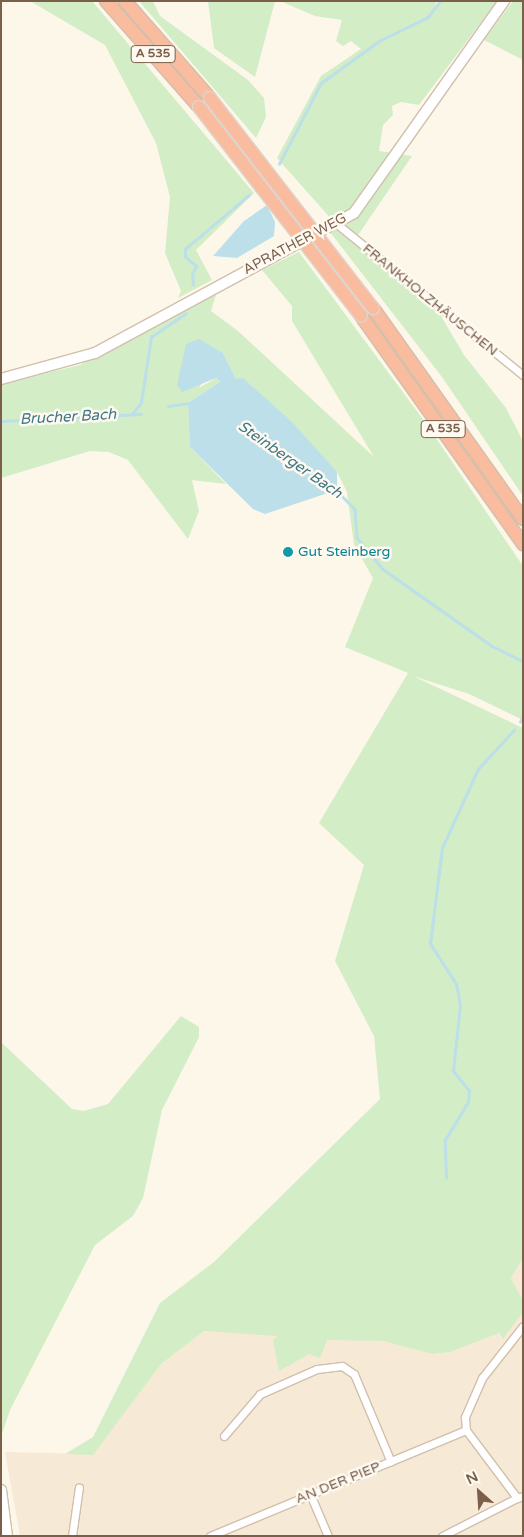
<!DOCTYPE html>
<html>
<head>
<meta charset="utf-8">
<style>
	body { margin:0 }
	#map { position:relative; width:524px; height:1537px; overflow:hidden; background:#fdf7e9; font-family:"Varela Round",sans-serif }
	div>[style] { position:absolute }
	.residential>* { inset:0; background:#f6ead7 }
	.green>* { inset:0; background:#d3edc6 }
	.water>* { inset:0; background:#bcdfe9 }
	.stream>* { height:2.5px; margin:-1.25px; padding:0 1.25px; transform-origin:1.25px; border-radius:1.25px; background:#bcdfe9 }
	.roads { filter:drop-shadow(1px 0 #d1bfad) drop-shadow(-1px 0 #d1bfad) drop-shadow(0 1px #d1bfad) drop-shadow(0 -1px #d1bfad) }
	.street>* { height:7px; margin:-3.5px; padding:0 3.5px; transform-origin:3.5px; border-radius:3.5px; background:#fff }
	.secondary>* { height:10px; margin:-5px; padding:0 5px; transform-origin:5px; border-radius:5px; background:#fff }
	.highway>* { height:12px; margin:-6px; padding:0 6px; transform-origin:6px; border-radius:6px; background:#fabc9e }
	.bridges { filter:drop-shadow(1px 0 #dcd5d0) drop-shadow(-1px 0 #dcd5d0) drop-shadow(0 1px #dcd5d0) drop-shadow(0 -1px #dcd5d0) }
	.highway-bridge>* { height:12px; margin:-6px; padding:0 6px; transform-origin:6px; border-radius:6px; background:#fabc9e }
	.dots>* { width:14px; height:14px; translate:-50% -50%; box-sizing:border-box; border:2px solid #fffaf1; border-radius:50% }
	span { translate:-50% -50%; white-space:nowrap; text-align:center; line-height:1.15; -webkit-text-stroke:5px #fffaf1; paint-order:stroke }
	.shield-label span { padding:1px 4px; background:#fffaf1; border:1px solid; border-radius:4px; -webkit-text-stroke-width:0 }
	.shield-label { font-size:12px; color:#7a5f4b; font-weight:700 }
	.street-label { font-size:14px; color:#7a5f4b }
	.culture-label { font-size:14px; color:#0d838f }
	.left { translate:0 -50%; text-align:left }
	.water-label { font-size:15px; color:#3f7787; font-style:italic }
	.frame { position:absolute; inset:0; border:2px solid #7a5f4b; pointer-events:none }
	.north { position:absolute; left:454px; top:1467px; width:50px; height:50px; -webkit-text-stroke:4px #fffaf1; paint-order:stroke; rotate:334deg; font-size:14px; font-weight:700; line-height:20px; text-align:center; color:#7a5f4b }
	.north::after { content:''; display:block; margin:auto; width:18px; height:22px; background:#7a5f4b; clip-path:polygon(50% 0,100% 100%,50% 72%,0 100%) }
</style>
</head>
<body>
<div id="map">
	<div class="residential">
		<i style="clip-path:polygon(523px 1258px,523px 1301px,511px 1278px)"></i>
		<i style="clip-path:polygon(523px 1311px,523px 1536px,20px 1536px,5px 1452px,93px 1454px,161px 1364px,204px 1331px,383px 1341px,432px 1354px,451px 1352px,499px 1333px,502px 1339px,509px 1332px,501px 1321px)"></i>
	</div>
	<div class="green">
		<i style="clip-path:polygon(30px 1px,92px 1px,254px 193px,196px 250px,212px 280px,178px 298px,181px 291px,165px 253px,170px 197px,156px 143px,105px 45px)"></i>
		<i style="clip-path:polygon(139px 1px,153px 1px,160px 16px,248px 80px,264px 98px,266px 117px,256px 138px)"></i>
		<i style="clip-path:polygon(208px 1px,275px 1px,255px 77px,214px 48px)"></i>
		<i style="clip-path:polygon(280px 1px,437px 1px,435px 6px,443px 1px,497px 1px,419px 105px,401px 102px,392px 106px,393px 115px,383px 125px,379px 151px,412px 156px,358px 235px,431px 299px,464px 355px,506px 408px,523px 441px,523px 496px,442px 377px,330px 232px,333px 221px,277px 158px,321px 76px,361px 49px,351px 41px,343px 46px,336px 41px,342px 20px,315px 16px)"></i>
		<i style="clip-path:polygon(513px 1px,523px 1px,523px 60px,484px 40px)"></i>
		<i style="clip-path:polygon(299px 252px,425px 422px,523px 566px,523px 720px,469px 694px,413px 676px,523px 728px,523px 1258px,511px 1278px,523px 1301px,523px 1312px,503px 1339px,499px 1333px,451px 1352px,432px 1354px,383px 1341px,327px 1340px,320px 1358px,309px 1354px,279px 1371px,273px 1340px,278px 1336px,204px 1331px,161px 1364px,93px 1455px,65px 1454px,93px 1437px,160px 1303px,214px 1262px,380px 1099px,374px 1036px,335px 961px,364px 865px,319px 823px,408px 673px,345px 647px,373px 578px,354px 545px,347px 492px,337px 472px,236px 379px,223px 353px,199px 388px,216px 378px,220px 382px,188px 403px,190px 447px,226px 484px,192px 480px,199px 511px,188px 539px,128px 460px,109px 452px,90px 451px,1px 478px,1px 384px,80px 365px,178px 310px,216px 295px,211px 311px,238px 331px,374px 457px,292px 321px,292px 306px,262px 270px)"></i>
		<i style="clip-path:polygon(181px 1016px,199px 1027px,199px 1037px,162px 1110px,143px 1198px,133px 1216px,95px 1245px,10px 1410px,1px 1437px,1px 1042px,72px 1109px,84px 1111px,108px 1104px)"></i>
	</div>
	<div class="water">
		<i style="clip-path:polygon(267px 205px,275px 222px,274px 236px,237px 258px,213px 256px,244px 221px)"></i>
		<i style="clip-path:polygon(199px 339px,223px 353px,236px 379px,243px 378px,292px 422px,337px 472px,337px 490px,265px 514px,253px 509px,190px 447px,188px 403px,220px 382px,216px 378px,182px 392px,177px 385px,186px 344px)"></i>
	</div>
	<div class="stream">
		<i style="left:279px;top:164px;width:91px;rotate:-62.6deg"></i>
		<i style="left:321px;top:83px;width:72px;rotate:-35.9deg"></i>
		<i style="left:379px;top:41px;width:55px;rotate:-26.1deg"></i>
		<i style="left:428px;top:17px;width:20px;rotate:-53deg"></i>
		<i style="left:193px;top:285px;width:11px;rotate:-95deg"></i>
		<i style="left:192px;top:274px;width:9px;rotate:-63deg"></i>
		<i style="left:196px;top:266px;width:14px;rotate:-141deg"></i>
		<i style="left:185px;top:257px;width:8px;rotate:-90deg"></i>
		<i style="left:185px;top:249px;width:84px;rotate:-40.2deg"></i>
		<i style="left:168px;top:406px;width:22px;rotate:-8deg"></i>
		<i style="left:132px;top:414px;width:14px;rotate:-51deg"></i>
		<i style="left:141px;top:403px;width:67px;rotate:-81.4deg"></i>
		<i style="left:151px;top:337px;width:42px;rotate:-34.4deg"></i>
		<i style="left:1px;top:421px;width:140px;rotate:-2.9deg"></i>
		<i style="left:335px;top:489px;width:28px;rotate:45deg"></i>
		<i style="left:355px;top:509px;width:29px;rotate:86deg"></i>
		<i style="left:357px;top:538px;width:40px;rotate:50deg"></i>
		<i style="left:383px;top:569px;width:133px;rotate:35.2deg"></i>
		<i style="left:492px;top:646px;width:34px;rotate:26deg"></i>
		<i style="left:520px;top:722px;width:8px;rotate:-67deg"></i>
		<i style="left:446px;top:1178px;width:38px;rotate:-92deg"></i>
		<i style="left:445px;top:1140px;width:44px;rotate:-58.8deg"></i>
		<i style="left:468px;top:1102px;width:11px;rotate:-85deg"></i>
		<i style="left:469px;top:1091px;width:26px;rotate:-129deg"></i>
		<i style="left:453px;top:1071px;width:65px;rotate:-83.9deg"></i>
		<i style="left:460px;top:1006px;width:22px;rotate:-100deg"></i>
		<i style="left:456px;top:984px;width:48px;rotate:-123deg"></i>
		<i style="left:430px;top:944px;width:97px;rotate:-82.9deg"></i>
		<i style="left:442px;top:848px;width:87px;rotate:-65.5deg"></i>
		<i style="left:478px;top:769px;width:53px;rotate:-47.3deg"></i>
	</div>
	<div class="roads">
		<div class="street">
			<i style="left:337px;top:224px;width:240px;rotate:39.1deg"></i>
			<i style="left:523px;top:1326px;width:66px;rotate:128.3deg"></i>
			<i style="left:482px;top:1378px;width:43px;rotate:113.6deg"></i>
			<i style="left:465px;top:1417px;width:13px;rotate:86deg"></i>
			<i style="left:466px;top:1430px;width:85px;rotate:53.1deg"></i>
			<i style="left:517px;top:1498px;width:6px;rotate:-18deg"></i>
			<i style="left:224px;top:1436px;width:55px;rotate:-49.4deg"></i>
			<i style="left:260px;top:1394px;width:62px;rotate:-23.7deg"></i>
			<i style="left:317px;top:1369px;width:25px;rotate:-7deg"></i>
			<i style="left:342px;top:1366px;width:14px;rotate:34deg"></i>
			<i style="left:354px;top:1374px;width:95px;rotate:67.2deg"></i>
			<i style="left:310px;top:1494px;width:46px;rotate:66.8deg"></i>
			<i style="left:72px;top:1536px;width:49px;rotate:-81.9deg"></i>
			<i style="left:210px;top:1536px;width:277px;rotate:-22.5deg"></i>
			<i style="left:442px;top:1536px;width:84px;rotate:-26.9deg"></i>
		</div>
		<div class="secondary">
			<i style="left:1px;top:379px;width:98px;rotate:-15.5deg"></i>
			<i style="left:95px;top:353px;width:294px;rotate:-28.4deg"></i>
			<i style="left:354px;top:213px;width:260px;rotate:-54.7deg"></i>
			<i style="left:1px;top:1490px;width:46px;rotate:82.6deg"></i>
		</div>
		<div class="highway">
			<i style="left:106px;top:1px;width:141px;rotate:48.7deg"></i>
			<i style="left:125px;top:1px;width:129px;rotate:48.8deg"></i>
			<i style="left:373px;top:308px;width:259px;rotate:54.6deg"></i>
			<i style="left:361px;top:316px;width:280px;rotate:54.6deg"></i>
		</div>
	</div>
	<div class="bridges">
		<div class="highway-bridge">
			<i style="left:210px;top:98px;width:266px;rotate:52.2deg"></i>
			<i style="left:199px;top:107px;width:264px;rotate:52.2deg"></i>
		</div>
	</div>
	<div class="dots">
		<i style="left:288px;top:552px;background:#0f9aa8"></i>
	</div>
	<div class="shield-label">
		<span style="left:153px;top:54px">A 535</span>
		<span style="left:443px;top:429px">A 535</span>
	</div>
	<div class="street-label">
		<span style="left:295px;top:244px;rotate:-28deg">APRATHER WEG</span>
		<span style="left:430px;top:300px;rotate:39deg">FRANKHOLZHÄUSCHEN</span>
		<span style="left:338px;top:1483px;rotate:-22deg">AN DER PIEP</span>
	</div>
	<div class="culture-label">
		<span class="left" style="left:298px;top:552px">Gut Steinberg</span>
	</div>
	<div class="water-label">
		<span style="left:68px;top:417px;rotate:-3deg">Brucher Bach</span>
		<span style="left:290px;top:460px;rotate:35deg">Steinberger Bach</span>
	</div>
	<div class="frame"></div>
	<div class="north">N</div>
</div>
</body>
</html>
